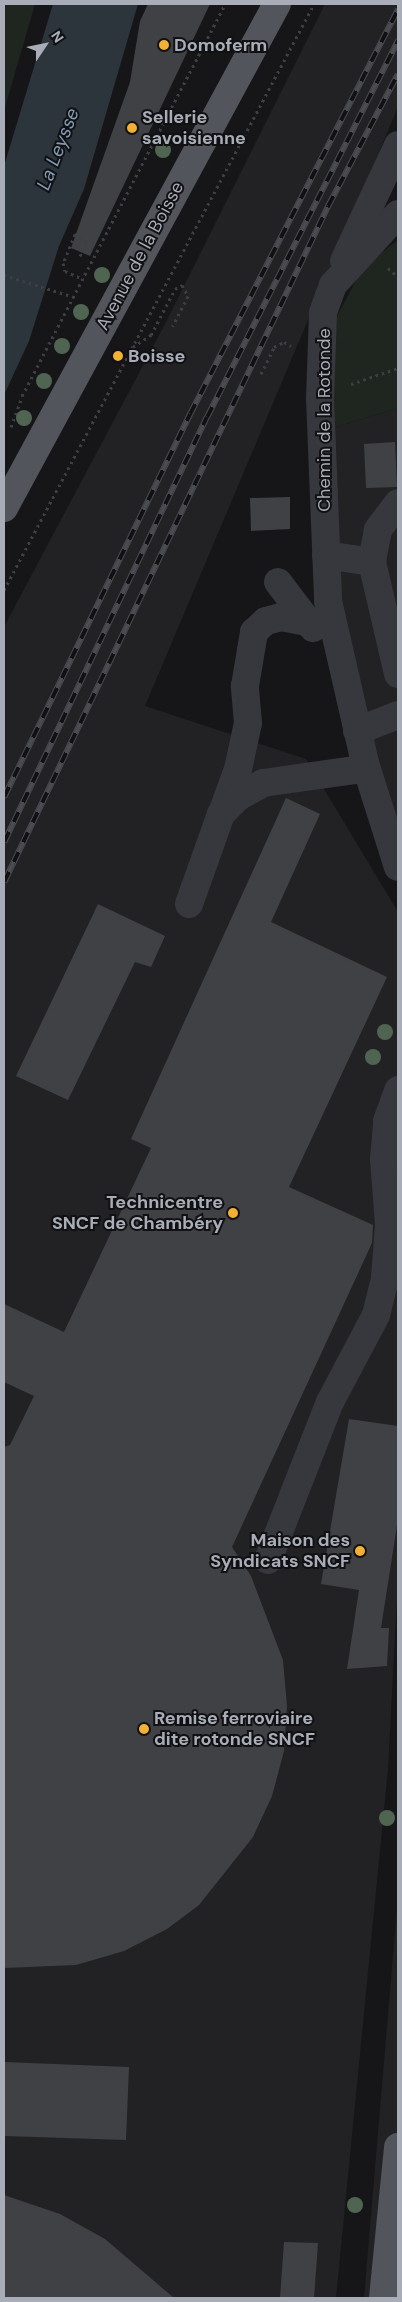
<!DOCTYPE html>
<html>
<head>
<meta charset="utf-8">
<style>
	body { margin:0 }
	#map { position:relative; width:402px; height:2302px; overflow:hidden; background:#161618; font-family:"DM Sans",sans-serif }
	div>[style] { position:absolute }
	.built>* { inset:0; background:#222225 }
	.green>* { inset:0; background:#1e261f }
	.water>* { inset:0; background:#2c353c }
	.building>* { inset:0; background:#404145 }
	.path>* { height:3px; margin-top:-1.5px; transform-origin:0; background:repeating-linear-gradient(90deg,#3d3f44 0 2.5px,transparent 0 6.5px) }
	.minor>* { height:28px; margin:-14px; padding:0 14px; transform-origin:14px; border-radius:14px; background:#37383d }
	.major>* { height:28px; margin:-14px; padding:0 14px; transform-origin:14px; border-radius:14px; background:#53555c }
	.rail>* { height:5.5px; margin-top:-2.75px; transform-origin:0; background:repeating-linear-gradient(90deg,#111113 0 11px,#4a4c52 0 22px); box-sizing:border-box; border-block:1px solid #4a4c52 }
	.trees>* { width:16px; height:16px; margin:-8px; border-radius:50%; background:#506452 }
	.dots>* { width:14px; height:14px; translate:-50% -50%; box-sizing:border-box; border:2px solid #111113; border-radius:50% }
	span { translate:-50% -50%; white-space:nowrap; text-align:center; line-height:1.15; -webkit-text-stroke:4px #111113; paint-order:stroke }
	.poi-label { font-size:18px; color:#a8adb8; font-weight:700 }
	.left { translate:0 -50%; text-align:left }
	.right { translate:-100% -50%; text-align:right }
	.street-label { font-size:18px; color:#a8adb8 }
	.water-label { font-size:19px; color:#7f9bb3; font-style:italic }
	.frame { position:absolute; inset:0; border:5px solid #a8adb8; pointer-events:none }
	.north { position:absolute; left:20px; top:20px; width:50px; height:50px; -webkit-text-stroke:4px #111113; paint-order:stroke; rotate:56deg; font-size:14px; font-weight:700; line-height:20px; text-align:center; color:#a8adb8 }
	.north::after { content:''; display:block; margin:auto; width:18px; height:22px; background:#a8adb8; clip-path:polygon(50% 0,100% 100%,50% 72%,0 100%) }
</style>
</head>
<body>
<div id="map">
	<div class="built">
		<i style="clip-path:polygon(325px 4px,398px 4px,398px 107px,145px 706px,306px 759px,398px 912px,398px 1579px,388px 1769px,336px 2298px,4px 2298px,4px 627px,164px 326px)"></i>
		<i style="clip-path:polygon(398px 408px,398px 847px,336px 589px,332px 428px)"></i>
		<i style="clip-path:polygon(398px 1897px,398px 2298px,364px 2298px)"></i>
	</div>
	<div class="green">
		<i style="clip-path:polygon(4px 4px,35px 4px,4px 111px)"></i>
		<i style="clip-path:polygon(398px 240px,398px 408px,332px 428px,335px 320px,363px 267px)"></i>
	</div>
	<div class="water">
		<i style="clip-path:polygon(53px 4px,138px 4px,84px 189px,59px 246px,29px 341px,4px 395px,4px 166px)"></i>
	</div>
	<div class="building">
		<i style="clip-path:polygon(148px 4px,210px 4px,90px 256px,71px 248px,130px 82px,140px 21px)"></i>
		<i style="clip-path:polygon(395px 442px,397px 487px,366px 488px,364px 444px)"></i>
		<i style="clip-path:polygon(290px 497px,290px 529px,251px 531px,250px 498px)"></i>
		<i style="clip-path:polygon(286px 798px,320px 814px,271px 922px,387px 977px,289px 1187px,373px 1225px,372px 1243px,232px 1547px,251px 1576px,283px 1660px,287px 1706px,284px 1751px,272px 1796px,253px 1837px,199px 1905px,167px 1929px,124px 1951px,76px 1965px,4px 1968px,4px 1447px,10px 1445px,34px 1396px,4px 1382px,4px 1304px,64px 1332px,151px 1148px,131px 1139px)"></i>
		<i style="clip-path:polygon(98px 904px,165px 936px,151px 967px,135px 962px,68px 1100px,16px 1076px)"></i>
		<i style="clip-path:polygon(349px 1419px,398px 1426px,398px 1519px,381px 1628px,389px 1628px,387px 1666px,347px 1669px,359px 1590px,321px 1584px)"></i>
		<i style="clip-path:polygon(4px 2062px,129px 2067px,126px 2140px,4px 2136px)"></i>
		<i style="clip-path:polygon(4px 2195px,60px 2214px,105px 2239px,174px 2298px,4px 2298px)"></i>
		<i style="clip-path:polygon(284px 2242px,318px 2243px,314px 2298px,280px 2298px)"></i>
	</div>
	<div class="path">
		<i style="left:80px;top:256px;width:15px;rotate:-67deg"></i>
		<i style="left:86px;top:242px;width:14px;rotate:-144deg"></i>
		<i style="left:75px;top:234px;width:31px;rotate:112deg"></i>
		<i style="left:63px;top:263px;width:8px;rotate:76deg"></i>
		<i style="left:65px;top:271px;width:20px;rotate:24deg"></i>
		<i style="left:388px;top:268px;width:13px;rotate:42deg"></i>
		<i style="left:4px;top:275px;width:73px;rotate:17.4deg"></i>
		<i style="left:133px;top:347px;width:22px;rotate:-34deg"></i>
		<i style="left:151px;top:335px;width:52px;rotate:-62.4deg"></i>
		<i style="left:175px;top:289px;width:8px;rotate:-30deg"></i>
		<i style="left:182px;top:285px;width:13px;rotate:61deg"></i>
		<i style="left:188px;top:296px;width:34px;rotate:117deg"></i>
		<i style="left:261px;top:374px;width:30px;rotate:-64deg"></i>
		<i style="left:274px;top:347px;width:11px;rotate:-27deg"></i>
		<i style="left:284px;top:342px;width:8px;rotate:30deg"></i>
		<i style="left:351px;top:384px;width:50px;rotate:-18.8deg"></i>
		<i style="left:11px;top:427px;width:33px;rotate:-70deg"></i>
		<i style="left:22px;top:396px;width:441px;rotate:-62.6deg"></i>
		<i style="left:4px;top:590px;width:663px;rotate:-62.12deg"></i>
	</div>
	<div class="minor">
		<i style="left:398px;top:214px;width:96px;rotate:132.5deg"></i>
		<i style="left:333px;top:285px;width:30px;rotate:110deg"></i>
		<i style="left:323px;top:313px;width:85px;rotate:92deg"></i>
		<i style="left:320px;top:398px;width:203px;rotate:87.7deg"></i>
		<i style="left:328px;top:601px;width:166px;rotate:77.1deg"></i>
		<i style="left:365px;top:763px;width:109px;rotate:72.4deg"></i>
		<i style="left:344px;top:261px;width:128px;rotate:-65deg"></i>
		<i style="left:398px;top:503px;width:34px;rotate:127deg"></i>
		<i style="left:378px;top:530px;width:33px;rotate:101deg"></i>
		<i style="left:372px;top:562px;width:115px;rotate:76.9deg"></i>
		<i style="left:326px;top:555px;width:47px;rotate:8.7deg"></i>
		<i style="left:278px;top:582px;width:58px;rotate:52.7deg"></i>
		<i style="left:357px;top:731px;width:44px;rotate:-21.3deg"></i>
		<i style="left:222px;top:813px;width:47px;rotate:-70deg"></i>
		<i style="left:238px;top:769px;width:47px;rotate:-77.7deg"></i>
		<i style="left:248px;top:723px;width:37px;rotate:-95deg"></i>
		<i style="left:245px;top:686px;width:55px;rotate:-80.5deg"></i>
		<i style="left:254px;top:632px;width:16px;rotate:-43deg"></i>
		<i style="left:266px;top:621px;width:16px;rotate:-15deg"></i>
		<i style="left:281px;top:617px;width:25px;rotate:11deg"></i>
		<i style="left:189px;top:904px;width:96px;rotate:-70.4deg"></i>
		<i style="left:221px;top:814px;width:24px;rotate:-45deg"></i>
		<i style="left:238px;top:797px;width:29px;rotate:-29deg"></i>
		<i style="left:263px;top:783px;width:92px;rotate:-8.1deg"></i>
		<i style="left:354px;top:770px;width:13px;rotate:-32deg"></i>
		<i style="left:268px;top:1560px;width:170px;rotate:-68.6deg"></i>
		<i style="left:330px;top:1402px;width:98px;rotate:-62.1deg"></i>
		<i style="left:376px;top:1315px;width:38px;rotate:-76deg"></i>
		<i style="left:385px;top:1278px;width:53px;rotate:-85.7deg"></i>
		<i style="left:389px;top:1225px;width:66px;rotate:-94.3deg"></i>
		<i style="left:384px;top:1159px;width:38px;rotate:-85deg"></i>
		<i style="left:387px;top:1121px;width:33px;rotate:-70deg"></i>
	</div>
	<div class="major">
		<i style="left:4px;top:508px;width:573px;rotate:-61.56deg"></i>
		<i style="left:383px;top:2298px;width:152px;rotate:-84.3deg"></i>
	</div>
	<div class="rail">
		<i style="left:4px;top:797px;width:426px;rotate:-64.1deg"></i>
		<i style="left:190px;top:414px;width:455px;rotate:-62.8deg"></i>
		<i style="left:4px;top:842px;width:471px;rotate:-64.5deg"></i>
		<i style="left:207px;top:417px;width:423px;rotate:-63.1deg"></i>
		<i style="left:4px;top:882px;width:750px;rotate:-64.39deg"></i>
		<i style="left:328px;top:206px;width:149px;rotate:-62.1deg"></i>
	</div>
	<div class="trees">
		<i style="left:163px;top:150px"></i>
		<i style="left:102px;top:275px"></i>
		<i style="left:81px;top:312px"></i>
		<i style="left:62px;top:346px"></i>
		<i style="left:44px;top:381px"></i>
		<i style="left:24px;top:418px"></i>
		<i style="left:385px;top:1032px"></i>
		<i style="left:373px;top:1057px"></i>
		<i style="left:387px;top:1818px"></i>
		<i style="left:355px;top:2205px"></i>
	</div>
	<div class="dots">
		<i style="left:164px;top:45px;background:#f2b134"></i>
		<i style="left:132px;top:128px;background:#f2b134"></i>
		<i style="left:118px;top:356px;background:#f2b134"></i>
		<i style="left:233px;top:1213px;background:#f2b134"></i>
		<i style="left:360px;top:1551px;background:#f2b134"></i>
		<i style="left:144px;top:1729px;background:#f2b134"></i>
	</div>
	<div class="poi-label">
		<span class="left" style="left:174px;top:45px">Domoferm</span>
		<span class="left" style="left:142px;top:128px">Sellerie<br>savoisienne</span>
		<span class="left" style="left:128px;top:356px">Boisse</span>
		<span class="right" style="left:223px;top:1213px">Technicentre<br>SNCF de Chambéry</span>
		<span class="right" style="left:350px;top:1551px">Maison des<br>Syndicats SNCF</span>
		<span class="left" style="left:154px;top:1729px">Remise ferroviaire<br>dite rotonde SNCF</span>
	</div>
	<div class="street-label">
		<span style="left:140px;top:256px;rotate:-62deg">Avenue de la Boisse</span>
		<span style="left:324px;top:420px;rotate:-90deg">Chemin de la Rotonde</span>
	</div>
	<div class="water-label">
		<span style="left:58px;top:149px;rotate:-69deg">La Leysse</span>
	</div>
	<div class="frame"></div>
	<div class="north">N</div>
</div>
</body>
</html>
